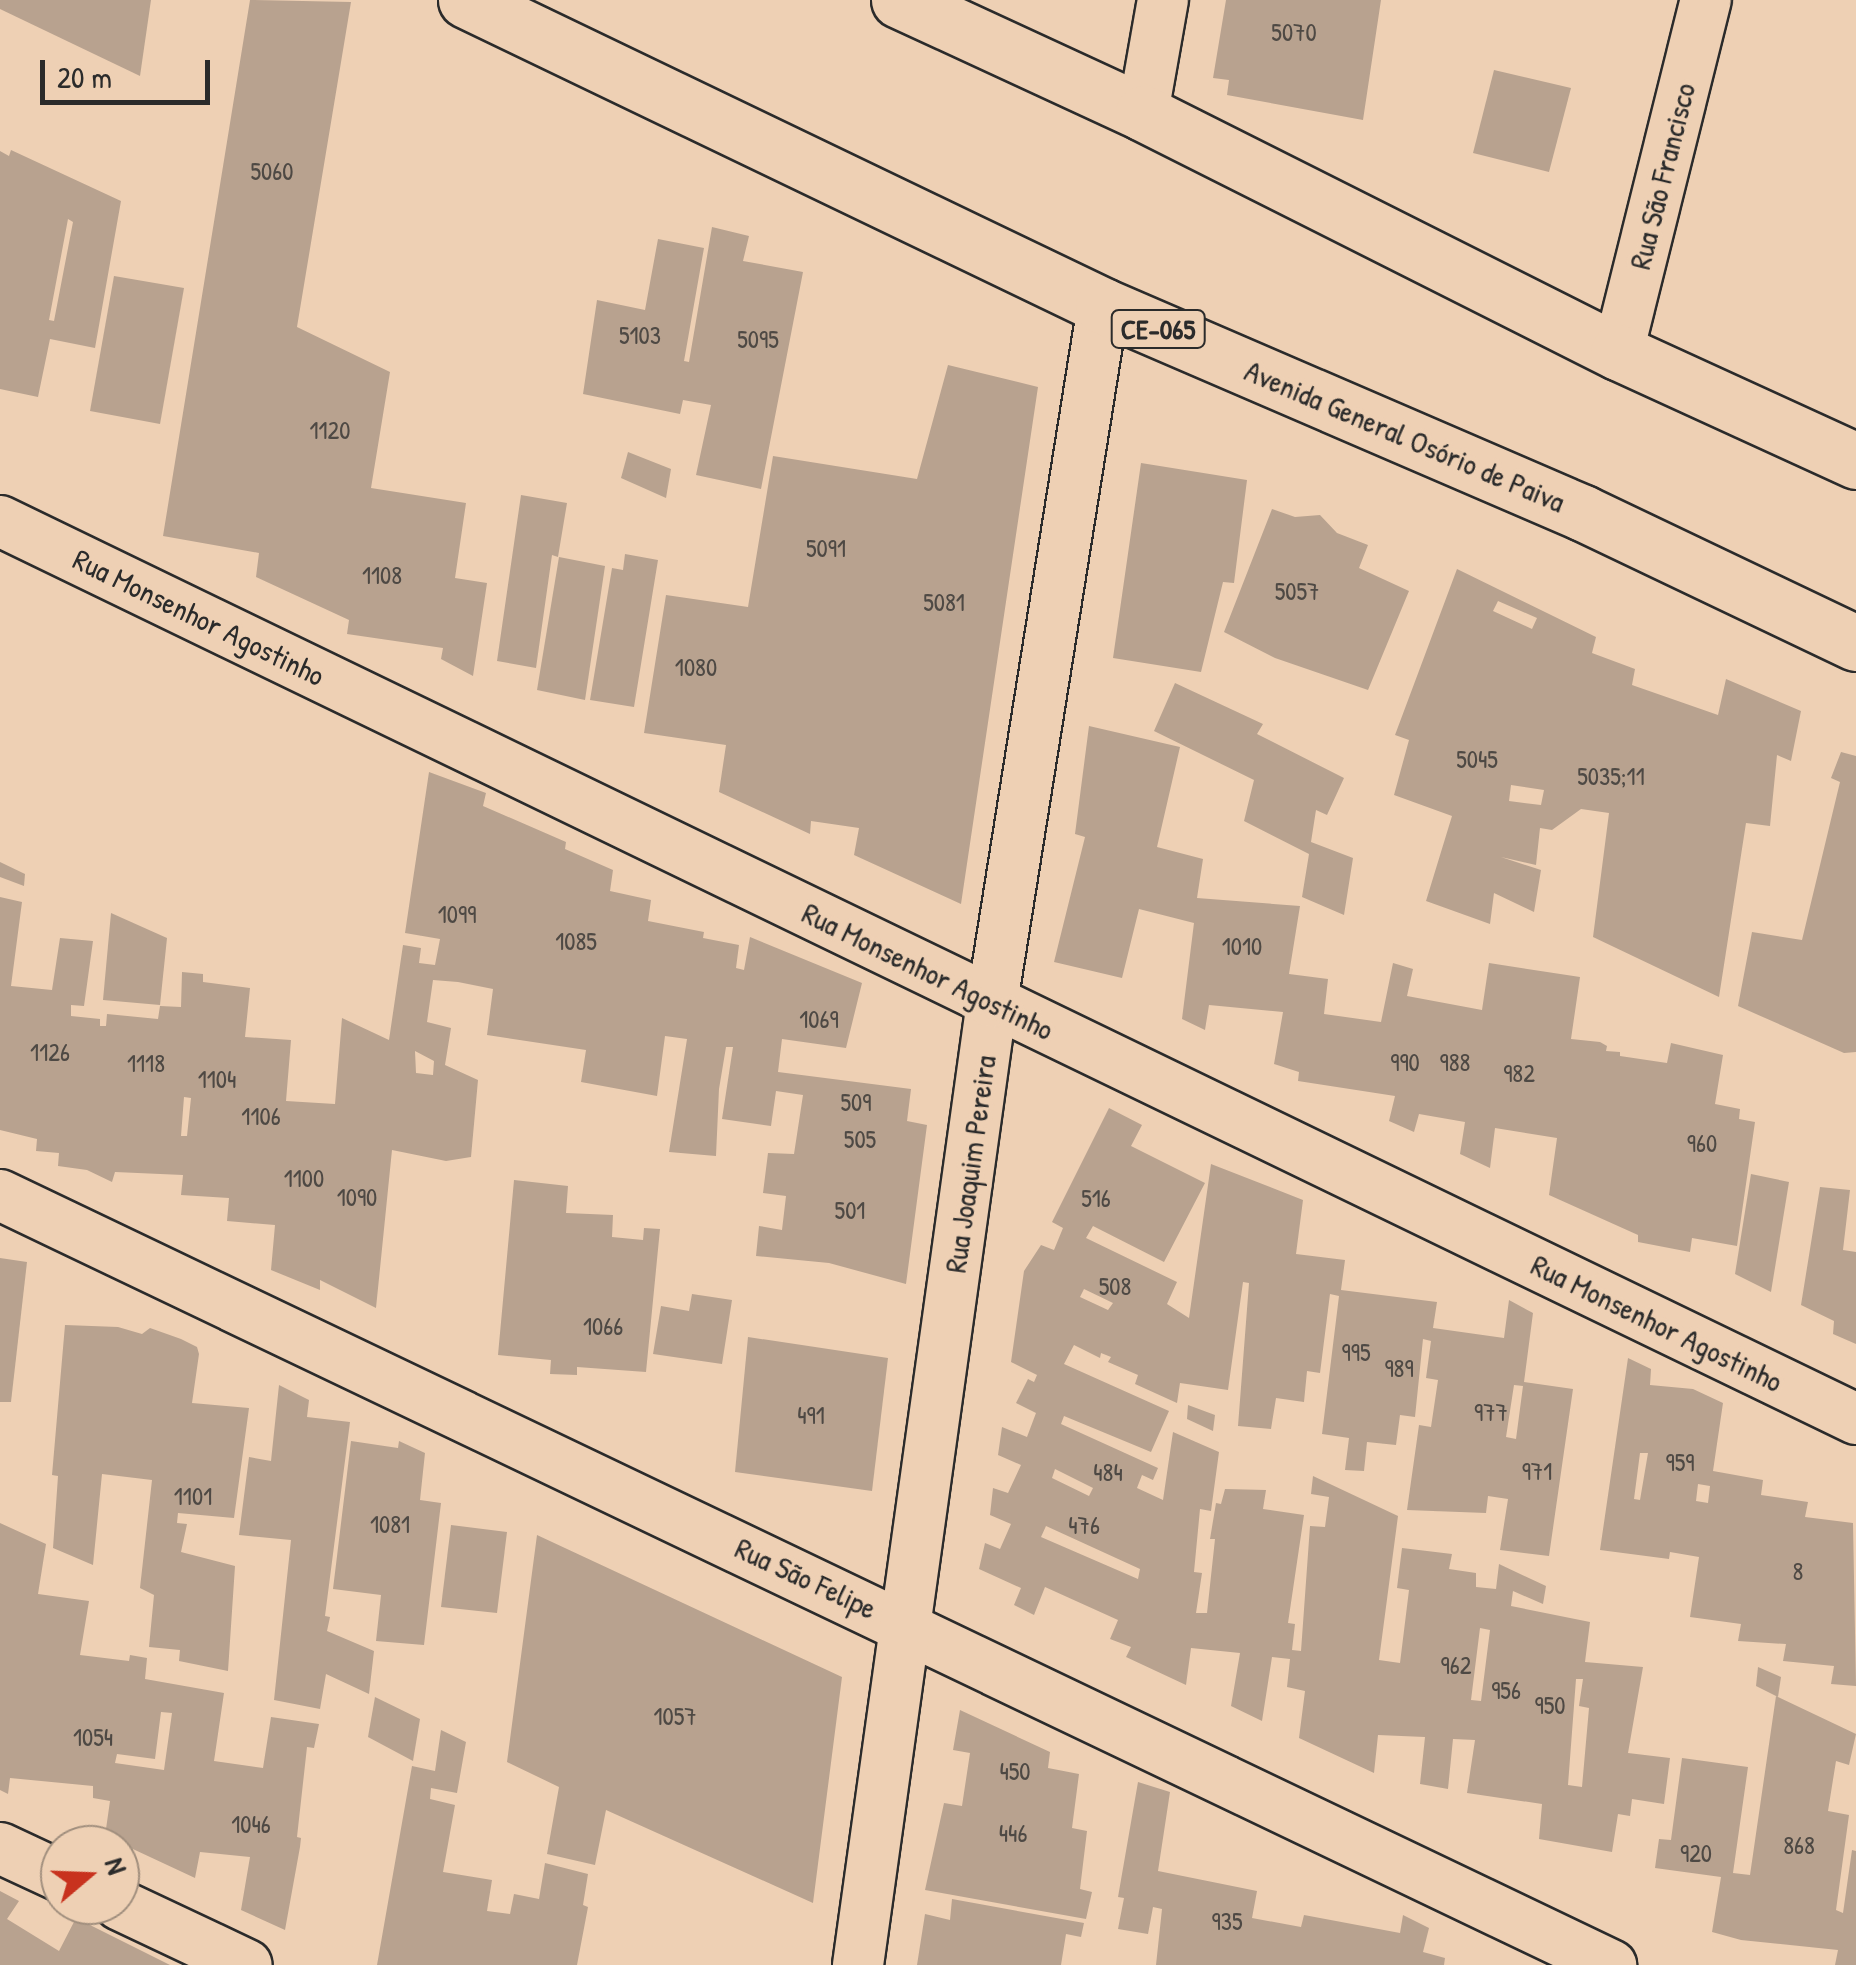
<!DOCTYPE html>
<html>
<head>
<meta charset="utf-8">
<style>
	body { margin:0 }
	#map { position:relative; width:1856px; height:1965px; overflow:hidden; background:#eed0b4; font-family:"Patrick Hand",sans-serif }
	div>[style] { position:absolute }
	.building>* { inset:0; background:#b8a28f }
	.roads { filter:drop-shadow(2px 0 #2b2b2b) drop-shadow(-2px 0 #2b2b2b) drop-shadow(0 2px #2b2b2b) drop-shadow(0 -2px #2b2b2b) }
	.minor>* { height:50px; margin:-25px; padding:0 25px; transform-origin:25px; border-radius:25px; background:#eed0b4 }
	.primary>* { height:55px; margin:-27.5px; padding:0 27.5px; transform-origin:27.5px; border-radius:27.5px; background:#eed0b4 }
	span { translate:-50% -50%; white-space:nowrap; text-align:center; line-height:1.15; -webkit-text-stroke:9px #eed0b4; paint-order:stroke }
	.number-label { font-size:25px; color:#4e4944 }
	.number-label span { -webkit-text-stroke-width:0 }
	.shield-label span { padding:2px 8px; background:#eed0b4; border:2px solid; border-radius:8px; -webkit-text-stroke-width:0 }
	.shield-label { font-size:28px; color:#2b2b2b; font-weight:700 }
	.street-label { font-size:30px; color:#2b2b2b }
	.north { position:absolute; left:40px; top:1825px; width:100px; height:100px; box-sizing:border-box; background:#eed0b4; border:2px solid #a08e7d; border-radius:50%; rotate:71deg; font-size:28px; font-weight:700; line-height:40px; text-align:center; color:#2b2b2b }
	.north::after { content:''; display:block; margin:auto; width:35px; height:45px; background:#c8321e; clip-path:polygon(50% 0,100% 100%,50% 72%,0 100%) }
	.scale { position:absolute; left:40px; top:60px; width:170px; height:45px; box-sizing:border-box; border:5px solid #2b2b2b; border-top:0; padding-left:12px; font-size:30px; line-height:35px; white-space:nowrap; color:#2b2b2b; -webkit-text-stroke:8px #eed0b4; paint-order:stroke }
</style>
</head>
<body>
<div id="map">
	<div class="building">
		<i style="clip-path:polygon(0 0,151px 0,140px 76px,0 9px)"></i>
		<i style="clip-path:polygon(250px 0,351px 2px,297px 327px,390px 372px,371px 488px,466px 503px,455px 578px,487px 583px,473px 676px,441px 659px,443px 648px,347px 634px,349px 620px,256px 577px,259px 553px,163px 536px)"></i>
		<i style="clip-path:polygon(1226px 0,1381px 0,1363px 120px,1227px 95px,1229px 80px,1213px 78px)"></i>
		<i style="clip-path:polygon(1494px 70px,1571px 88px,1549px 172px,1473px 153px)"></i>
		<i style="clip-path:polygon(evenodd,11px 150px,121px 201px,95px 348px,50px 339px,38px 397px,0 389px,0 151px,9px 156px,11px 150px,68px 219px,73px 222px,54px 321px,49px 320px,68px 219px)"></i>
		<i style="clip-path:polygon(712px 227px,749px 236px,743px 261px,803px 272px,761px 489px,696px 475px,711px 405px,683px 400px,680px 414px,583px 394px,597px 300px,645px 310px,658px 239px,704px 248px,684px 361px,689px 362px)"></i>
		<i style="clip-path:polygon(114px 276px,184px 288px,160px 424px,90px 411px)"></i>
		<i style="clip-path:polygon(948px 365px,1038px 387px,961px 904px,854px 855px,859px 828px,811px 821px,810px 834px,719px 792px,726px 745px,644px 733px,666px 595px,748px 607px,773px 456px,917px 479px)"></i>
		<i style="clip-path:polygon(628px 452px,671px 469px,666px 498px,621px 478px)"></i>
		<i style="clip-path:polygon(1141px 463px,1247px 480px,1234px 583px,1223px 582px,1201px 672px,1113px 658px)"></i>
		<i style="clip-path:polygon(521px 495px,567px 503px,558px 557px,552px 555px,536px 668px,497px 661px)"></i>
		<i style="clip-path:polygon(1272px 509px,1295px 517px,1320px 515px,1337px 533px,1368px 545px,1359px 568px,1409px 591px,1368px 690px,1275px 658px,1224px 632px)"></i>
		<i style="clip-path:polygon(625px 554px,658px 560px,634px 707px,590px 700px,612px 568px,623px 570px)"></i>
		<i style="clip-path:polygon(559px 557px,605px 566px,585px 700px,537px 690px)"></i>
		<i style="clip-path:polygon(evenodd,1457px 569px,1596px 637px,1592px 653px,1635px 669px,1632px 685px,1718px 715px,1726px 679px,1801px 711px,1791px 761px,1777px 755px,1770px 826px,1746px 823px,1719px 997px,1593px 937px,1609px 813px,1581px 809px,1552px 830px,1540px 828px,1536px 865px,1501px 857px,1541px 870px,1534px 912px,1494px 893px,1490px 924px,1426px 901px,1452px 816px,1394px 795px,1409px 740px,1395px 735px,1457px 569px,1498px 601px,1537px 618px,1532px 629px,1493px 611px,1498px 601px,1457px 569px,1511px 785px,1544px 790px,1541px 805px,1509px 801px,1511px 785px)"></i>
		<i style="clip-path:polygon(1175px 683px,1263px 724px,1257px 734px,1344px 778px,1327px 815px,1316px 810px,1311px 842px,1353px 858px,1344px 915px,1302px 897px,1309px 854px,1244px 821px,1254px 780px,1154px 731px)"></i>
		<i style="clip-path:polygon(1089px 726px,1180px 747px,1157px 847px,1203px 859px,1197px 898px,1300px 906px,1289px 974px,1328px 979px,1324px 1014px,1381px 1022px,1393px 963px,1413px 969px,1407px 996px,1482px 1010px,1489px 963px,1580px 977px,1571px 1039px,1600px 1042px,1607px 1046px,1606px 1051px,1620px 1052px,1620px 1056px,1667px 1063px,1671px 1043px,1723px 1055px,1715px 1104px,1740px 1109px,1739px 1119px,1755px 1122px,1737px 1246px,1692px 1238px,1690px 1252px,1638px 1242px,1638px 1235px,1549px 1195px,1557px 1138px,1495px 1128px,1490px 1168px,1460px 1154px,1465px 1122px,1419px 1114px,1414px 1132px,1389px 1121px,1395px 1096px,1298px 1081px,1299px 1072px,1274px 1064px,1283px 1012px,1209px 1005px,1205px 1030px,1182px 1019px,1194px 923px,1139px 909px,1122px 978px,1054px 962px,1085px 837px,1075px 834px)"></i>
		<i style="clip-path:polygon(1841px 752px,1856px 756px,1856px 1052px,1844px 1053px,1738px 1006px,1752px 932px,1802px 940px,1840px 782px,1831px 778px)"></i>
		<i style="clip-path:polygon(evenodd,429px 772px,486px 793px,483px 806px,566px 842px,565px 849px,613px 870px,610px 891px,651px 900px,648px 921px,704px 932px,703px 938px,739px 945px,736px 968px,744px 970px,750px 937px,862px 983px,846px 1048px,782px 1039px,778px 1072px,911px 1089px,907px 1121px,927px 1125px,906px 1284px,829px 1263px,756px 1256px,759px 1226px,782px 1230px,786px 1196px,763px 1193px,768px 1153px,794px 1154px,803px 1095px,776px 1091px,771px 1126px,722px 1119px,733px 1047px,726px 1047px,719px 1089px,716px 1156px,669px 1152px,687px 1039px,665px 1036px,657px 1096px,581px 1082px,586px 1050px,487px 1035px,493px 989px,458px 982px,433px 980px,427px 1022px,451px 1028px,445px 1065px,478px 1080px,471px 1157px,446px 1161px,392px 1150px,376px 1308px,320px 1280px,320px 1290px,271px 1270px,275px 1225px,227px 1221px,229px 1198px,181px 1195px,183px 1175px,115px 1172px,112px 1182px,87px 1170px,58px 1166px,59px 1153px,36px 1151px,37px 1139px,0 1130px,0 897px,22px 902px,11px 986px,52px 990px,60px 938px,93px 941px,84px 1006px,71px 1005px,71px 1016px,100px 1019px,100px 1026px,106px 1026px,107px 1014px,158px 1019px,160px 1006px,181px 1007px,182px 972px,203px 974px,203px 982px,250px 988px,245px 1037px,291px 1040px,286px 1101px,335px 1104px,342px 1018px,389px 1040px,403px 945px,421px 948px,419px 963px,435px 965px,440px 939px,405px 933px,429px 772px,415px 1051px,434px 1061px,433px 1075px,416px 1073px,415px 1051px,429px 772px,184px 1097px,191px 1098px,187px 1136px,181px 1136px,184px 1097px)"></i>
		<i style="clip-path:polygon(0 862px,25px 874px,24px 886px,0 877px)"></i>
		<i style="clip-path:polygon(111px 913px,167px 938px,160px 1005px,103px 1000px)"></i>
		<i style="clip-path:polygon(evenodd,1109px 1108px,1142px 1125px,1131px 1146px,1205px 1183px,1164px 1262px,1093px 1226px,1086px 1238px,1177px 1282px,1167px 1304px,1189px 1318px,1211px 1164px,1303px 1200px,1296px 1254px,1345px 1260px,1341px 1290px,1437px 1302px,1433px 1328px,1504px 1338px,1509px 1300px,1533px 1313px,1524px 1382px,1573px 1389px,1549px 1556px,1500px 1550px,1508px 1499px,1488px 1496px,1486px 1513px,1407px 1510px,1419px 1425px,1431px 1427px,1438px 1380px,1426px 1378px,1431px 1341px,1423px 1339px,1415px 1417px,1400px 1415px,1396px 1445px,1367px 1442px,1364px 1471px,1345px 1470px,1349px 1438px,1322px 1434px,1339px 1296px,1330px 1294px,1320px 1373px,1307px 1371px,1304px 1402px,1276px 1398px,1271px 1429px,1238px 1426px,1249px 1283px,1243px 1282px,1228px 1390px,1180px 1383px,1177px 1403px,1135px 1384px,1138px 1375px,1108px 1362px,1111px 1357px,1101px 1353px,1100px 1358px,1074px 1345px,1064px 1364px,1169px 1411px,1151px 1452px,1064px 1416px,1061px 1424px,1158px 1468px,1153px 1480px,1142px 1475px,1137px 1488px,1163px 1500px,1173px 1432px,1219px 1452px,1211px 1511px,1200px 1509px,1194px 1572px,1202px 1573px,1196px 1613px,1207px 1613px,1215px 1539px,1210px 1539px,1216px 1503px,1221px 1504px,1225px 1489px,1266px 1490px,1263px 1509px,1304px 1515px,1288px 1623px,1295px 1624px,1292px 1650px,1301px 1651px,1310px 1526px,1325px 1527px,1329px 1497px,1311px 1494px,1313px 1476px,1398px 1516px,1379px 1660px,1400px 1663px,1409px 1590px,1397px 1588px,1402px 1548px,1452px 1554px,1449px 1569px,1476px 1573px,1476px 1587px,1496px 1589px,1499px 1564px,1546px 1586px,1543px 1604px,1513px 1591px,1511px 1606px,1590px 1622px,1585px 1662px,1643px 1667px,1628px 1753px,1670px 1758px,1664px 1804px,1632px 1799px,1630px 1816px,1618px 1814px,1612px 1852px,1539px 1839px,1542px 1804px,1467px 1793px,1475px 1740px,1453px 1739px,1448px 1789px,1420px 1784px,1425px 1737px,1378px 1735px,1374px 1773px,1299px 1738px,1305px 1691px,1287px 1687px,1290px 1659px,1272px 1657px,1262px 1721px,1231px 1706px,1240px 1653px,1191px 1648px,1186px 1685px,1126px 1657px,1131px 1647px,1110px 1639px,1118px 1620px,1045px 1587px,1034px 1615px,1014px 1605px,1021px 1588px,979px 1569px,985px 1543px,1000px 1549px,1011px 1524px,990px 1515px,993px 1488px,1008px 1493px,1021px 1465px,998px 1455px,1002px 1427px,1027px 1437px,1036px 1413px,1016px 1403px,1028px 1379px,1034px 1382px,1037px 1375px,1011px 1362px,1024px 1271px,1041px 1245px,1054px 1250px,1063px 1228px,1052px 1222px,1109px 1108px,1084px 1289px,1113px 1303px,1108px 1310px,1080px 1297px,1084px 1289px,1109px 1108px,1514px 1385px,1523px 1386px,1516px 1439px,1506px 1437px,1514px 1385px,1109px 1108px,1055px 1469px,1093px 1488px,1089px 1496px,1052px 1478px,1055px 1469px,1109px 1108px,1046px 1526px,1140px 1569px,1138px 1579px,1041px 1537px,1046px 1526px,1109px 1108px,1480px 1628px,1490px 1630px,1481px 1701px,1471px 1700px,1480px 1628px,1109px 1108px,1576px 1679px,1583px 1679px,1579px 1706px,1589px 1708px,1582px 1787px,1568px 1785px,1576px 1679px)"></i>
		<i style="clip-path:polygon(1751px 1174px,1789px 1182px,1771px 1292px,1735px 1274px)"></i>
		<i style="clip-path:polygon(514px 1180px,568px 1186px,566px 1213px,613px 1215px,612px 1237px,643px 1240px,644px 1228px,660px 1229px,646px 1372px,577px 1367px,577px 1375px,550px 1374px,551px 1360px,498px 1355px)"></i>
		<i style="clip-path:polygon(1820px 1187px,1850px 1190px,1843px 1250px,1856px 1252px,1856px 1344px,1833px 1334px,1834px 1321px,1801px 1305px)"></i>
		<i style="clip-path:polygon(0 1258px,27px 1262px,11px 1402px,0 1402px)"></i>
		<i style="clip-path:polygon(692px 1294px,732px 1300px,722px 1364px,653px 1354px,661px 1306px,689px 1311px)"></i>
		<i style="clip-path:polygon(65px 1325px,118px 1327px,142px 1334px,150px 1328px,181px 1339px,197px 1347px,199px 1354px,192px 1403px,249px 1408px,234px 1518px,178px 1513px,177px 1523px,187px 1524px,181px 1552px,235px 1566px,228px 1671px,179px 1661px,180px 1650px,149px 1647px,154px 1595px,140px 1588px,152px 1480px,102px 1474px,93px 1565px,53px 1548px,58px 1476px,52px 1475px)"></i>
		<i style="clip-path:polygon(748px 1337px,888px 1358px,872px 1491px,735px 1472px)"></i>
		<i style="clip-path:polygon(evenodd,1628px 1358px,1651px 1369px,1650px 1385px,1693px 1389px,1723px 1403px,1713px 1471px,1763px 1480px,1761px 1495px,1808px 1502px,1805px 1517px,1853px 1523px,1856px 1686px,1831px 1684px,1834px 1666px,1783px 1661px,1786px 1644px,1738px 1641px,1741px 1624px,1690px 1617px,1699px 1557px,1670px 1552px,1669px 1559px,1600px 1550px,1628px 1358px,1640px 1453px,1648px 1453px,1640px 1500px,1634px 1499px,1640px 1453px,1628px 1358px,1698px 1484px,1710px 1486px,1708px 1503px,1696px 1501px,1698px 1484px)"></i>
		<i style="clip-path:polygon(279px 1385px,309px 1400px,307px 1417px,350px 1422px,325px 1616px,330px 1617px,327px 1631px,374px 1651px,369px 1694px,326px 1674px,320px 1709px,274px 1700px,291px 1540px,239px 1535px,249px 1457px,271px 1461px)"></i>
		<i style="clip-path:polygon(1188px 1405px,1215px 1415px,1213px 1431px,1187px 1419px)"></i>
		<i style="clip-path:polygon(351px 1441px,398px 1448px,399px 1441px,425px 1453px,420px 1500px,441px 1503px,424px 1645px,376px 1641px,381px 1595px,333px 1589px)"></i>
		<i style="clip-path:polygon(evenodd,0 1523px,46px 1544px,38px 1594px,89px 1601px,80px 1655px,129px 1661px,130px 1655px,147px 1658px,145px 1679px,224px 1693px,214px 1761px,263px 1768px,271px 1717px,319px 1724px,314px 1748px,307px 1747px,297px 1837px,301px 1838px,300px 1847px,285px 1930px,241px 1910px,250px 1857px,200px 1852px,195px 1878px,105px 1836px,110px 1801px,93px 1798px,93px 1786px,10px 1778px,8px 1794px,0 1790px,0 1523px,161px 1712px,172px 1713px,164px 1770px,115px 1763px,117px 1754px,155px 1759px,161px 1712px)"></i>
		<i style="clip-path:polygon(451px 1525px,507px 1532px,497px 1613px,441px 1607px)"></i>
		<i style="clip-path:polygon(537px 1535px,842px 1677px,813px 1903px,606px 1810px,595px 1865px,547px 1854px,559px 1787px,507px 1762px)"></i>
		<i style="clip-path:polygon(1758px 1667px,1781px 1677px,1778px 1697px,1756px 1686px)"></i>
		<i style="clip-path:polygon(1776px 1696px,1856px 1734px,1849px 1765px,1836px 1761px,1828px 1811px,1849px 1815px,1836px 1910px,1843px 1913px,1852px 1850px,1856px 1851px,1856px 1965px,1835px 1965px,1838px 1950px,1741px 1940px,1712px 1932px,1721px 1877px,1655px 1868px,1659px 1839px,1671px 1840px,1682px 1758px,1748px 1767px,1733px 1873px,1750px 1875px)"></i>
		<i style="clip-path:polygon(375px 1697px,420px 1719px,413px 1761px,368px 1737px)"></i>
		<i style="clip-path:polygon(960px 1710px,1050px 1752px,1048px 1768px,1079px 1774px,1072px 1828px,1087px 1831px,1080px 1889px,1092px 1892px,1086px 1919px,925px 1890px,944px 1803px,962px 1806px,970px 1753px,953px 1750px)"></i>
		<i style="clip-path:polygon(441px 1730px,466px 1742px,457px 1793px,431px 1788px,430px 1799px,455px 1805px,443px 1872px,492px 1880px,487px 1911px,510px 1914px,514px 1894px,539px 1899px,545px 1863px,588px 1874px,583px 1905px,588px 1907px,577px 1965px,377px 1965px,412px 1766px,435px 1771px)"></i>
		<i style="clip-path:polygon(1138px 1782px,1170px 1792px,1158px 1871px,1257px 1891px,1252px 1918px,1301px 1927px,1304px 1915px,1400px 1933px,1403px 1915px,1429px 1928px,1423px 1952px,1445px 1958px,1444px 1965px,1156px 1965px,1162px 1909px,1153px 1907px,1148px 1934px,1118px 1929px,1124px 1898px,1118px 1897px)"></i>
		<i style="clip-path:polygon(0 1891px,19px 1901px,7px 1919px,59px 1951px,76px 1918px,170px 1965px,0 1965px)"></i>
		<i style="clip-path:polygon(952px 1899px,1084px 1923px,1081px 1937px,1066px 1934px,1061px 1965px,917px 1965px,925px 1914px,950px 1920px)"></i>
	</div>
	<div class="roads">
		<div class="minor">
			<i style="left:1143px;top:113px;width:115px;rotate:-80deg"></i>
			<i style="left:1618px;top:352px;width:363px;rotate:-76deg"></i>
			<i style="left:0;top:521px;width:2062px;rotate:25.82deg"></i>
			<i style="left:0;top:1195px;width:1786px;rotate:25.55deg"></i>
			<i style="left:0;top:1848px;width:66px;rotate:25deg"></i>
			<i style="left:120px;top:1905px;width:140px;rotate:25.3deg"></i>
			<i style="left:858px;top:1965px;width:972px;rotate:-82.08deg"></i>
			<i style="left:992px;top:1002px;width:705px;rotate:-80.94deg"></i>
		</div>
		<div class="primary">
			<i style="left:466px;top:0;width:707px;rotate:25.66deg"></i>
			<i style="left:1103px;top:306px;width:523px;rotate:23.33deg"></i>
			<i style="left:1583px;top:513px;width:302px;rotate:25.5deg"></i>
			<i style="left:899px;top:0;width:269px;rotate:24.8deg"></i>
			<i style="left:1143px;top:113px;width:532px;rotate:26.71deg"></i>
			<i style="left:1618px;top:352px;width:262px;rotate:24.6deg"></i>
		</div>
	</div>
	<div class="number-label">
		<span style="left:1294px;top:32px">5070</span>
		<span style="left:272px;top:171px">5060</span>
		<span style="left:640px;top:335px">5103</span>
		<span style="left:758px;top:339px">5095</span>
		<span style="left:330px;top:430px">1120</span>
		<span style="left:826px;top:548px">5091</span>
		<span style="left:382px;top:575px">1108</span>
		<span style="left:1297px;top:591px">5057</span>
		<span style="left:944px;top:602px">5081</span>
		<span style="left:696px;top:667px">1080</span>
		<span style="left:1477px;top:759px">5045</span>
		<span style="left:1611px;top:776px">5035;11</span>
		<span style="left:457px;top:914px">1099</span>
		<span style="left:576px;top:941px">1085</span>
		<span style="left:1242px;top:946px">1010</span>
		<span style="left:819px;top:1019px">1069</span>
		<span style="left:50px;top:1052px">1126</span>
		<span style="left:1405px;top:1062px">990</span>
		<span style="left:1455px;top:1062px">988</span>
		<span style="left:146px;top:1063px">1118</span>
		<span style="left:1519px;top:1073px">982</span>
		<span style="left:217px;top:1079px">1104</span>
		<span style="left:856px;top:1102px">509</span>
		<span style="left:261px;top:1116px">1106</span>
		<span style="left:860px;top:1139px">505</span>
		<span style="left:1702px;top:1143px">960</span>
		<span style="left:304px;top:1178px">1100</span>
		<span style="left:357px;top:1197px">1090</span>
		<span style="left:1096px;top:1198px">516</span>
		<span style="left:850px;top:1210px">501</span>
		<span style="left:1115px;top:1286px">508</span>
		<span style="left:603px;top:1326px">1066</span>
		<span style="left:1356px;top:1352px">995</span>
		<span style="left:1399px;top:1368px">989</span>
		<span style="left:1491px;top:1412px">977</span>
		<span style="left:811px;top:1415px">491</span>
		<span style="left:1680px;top:1462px">959</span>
		<span style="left:1537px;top:1471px">971</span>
		<span style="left:1108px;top:1472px">484</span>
		<span style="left:193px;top:1496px">1101</span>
		<span style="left:390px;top:1524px">1081</span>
		<span style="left:1084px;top:1525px">476</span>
		<span style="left:1798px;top:1571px">8</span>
		<span style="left:1456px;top:1665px">962</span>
		<span style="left:1506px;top:1690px">956</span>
		<span style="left:1550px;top:1705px">950</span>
		<span style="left:675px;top:1716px">1057</span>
		<span style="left:93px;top:1737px">1054</span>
		<span style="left:1015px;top:1771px">450</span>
		<span style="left:251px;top:1824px">1046</span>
		<span style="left:1013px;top:1833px">446</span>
		<span style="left:1799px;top:1845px">868</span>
		<span style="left:1696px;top:1853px">920</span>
		<span style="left:1227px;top:1921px">935</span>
	</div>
	<div class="shield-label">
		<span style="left:1158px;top:329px">CE-065</span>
	</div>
	<div class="street-label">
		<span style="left:1662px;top:176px;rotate:-76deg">Rua São Francisco</span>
		<span style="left:1405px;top:436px;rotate:23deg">Avenida General Osório de Paiva</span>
		<span style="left:199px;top:617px;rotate:26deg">Rua Monsenhor Agostinho</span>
		<span style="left:928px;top:971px;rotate:26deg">Rua Monsenhor Agostinho</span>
		<span style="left:970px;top:1164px;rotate:-82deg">Rua Joaquim Pereira</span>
		<span style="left:1657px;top:1323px;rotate:26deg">Rua Monsenhor Agostinho</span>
		<span style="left:806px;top:1578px;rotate:25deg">Rua São Felipe</span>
	</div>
	<div class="north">N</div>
	<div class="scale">20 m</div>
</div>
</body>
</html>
